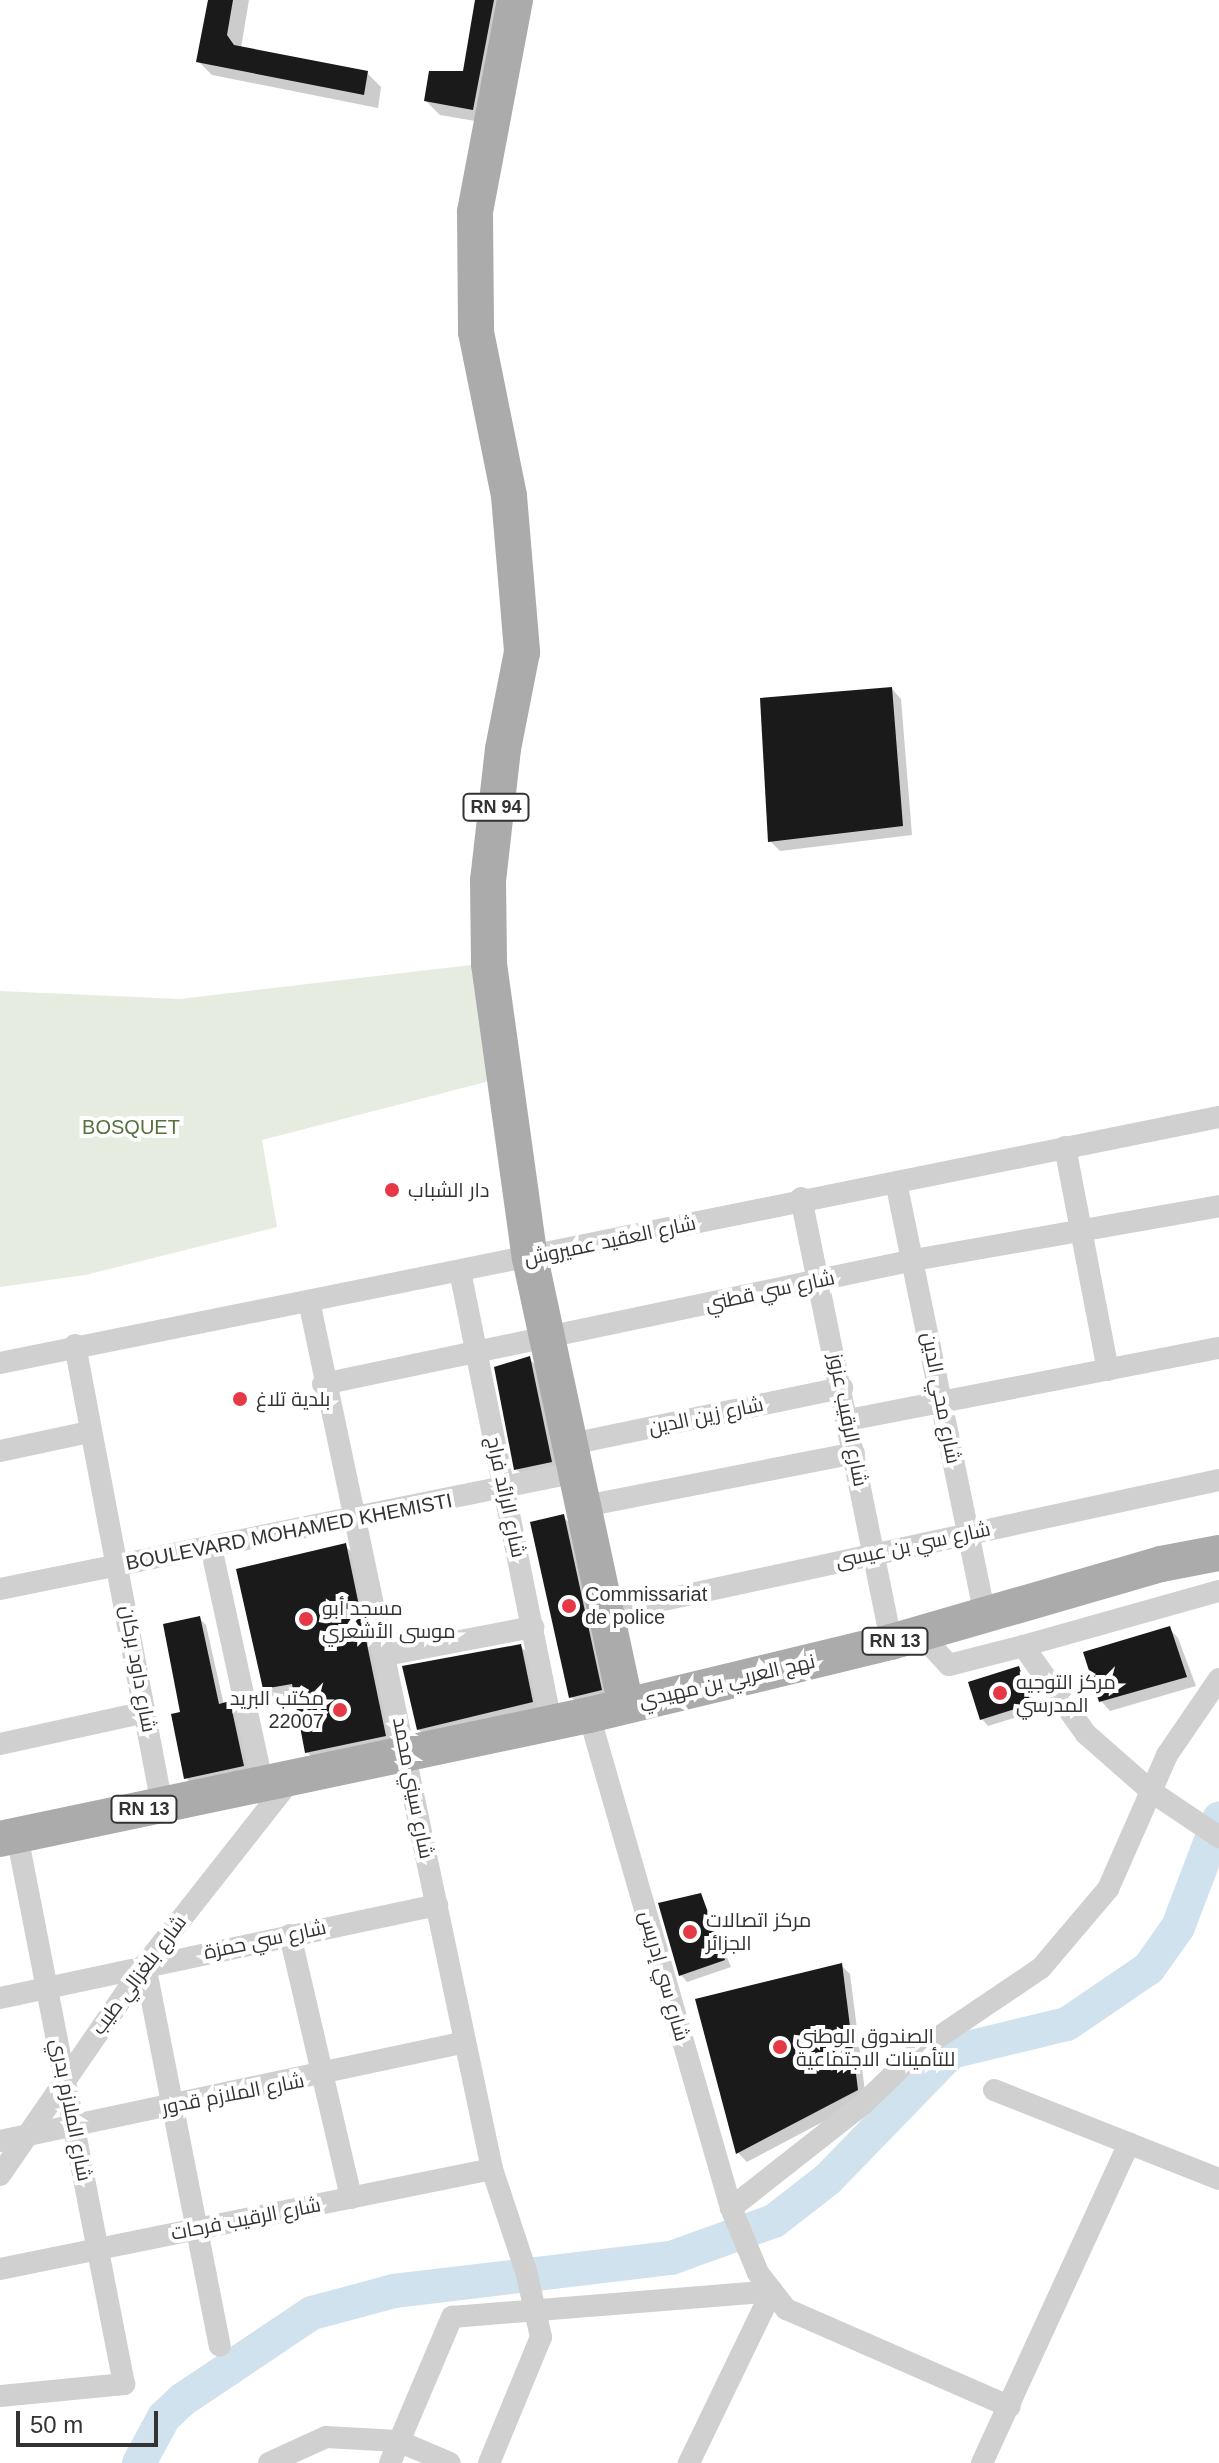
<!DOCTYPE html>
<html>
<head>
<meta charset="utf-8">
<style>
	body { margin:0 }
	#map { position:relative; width:1219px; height:2463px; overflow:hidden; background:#fff; font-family:Arial,Cairo,sans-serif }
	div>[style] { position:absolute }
	.green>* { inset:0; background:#e6ecdf }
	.shadow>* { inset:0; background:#0003 }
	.river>* { height:34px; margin:-17px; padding:0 17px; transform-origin:17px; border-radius:17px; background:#cfe2ee }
	.building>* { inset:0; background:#1a1a1a }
	.minor>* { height:22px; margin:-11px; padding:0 11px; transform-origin:11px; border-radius:11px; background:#d0d0d0 }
	.primary>* { height:36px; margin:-18px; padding:0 18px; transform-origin:18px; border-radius:18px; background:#ababab }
	.dots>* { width:22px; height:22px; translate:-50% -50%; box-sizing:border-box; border:4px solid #fff; border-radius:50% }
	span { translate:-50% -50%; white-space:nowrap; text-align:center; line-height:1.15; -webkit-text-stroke:8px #fff; paint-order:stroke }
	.shield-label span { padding:2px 6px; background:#fff; border:2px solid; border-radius:6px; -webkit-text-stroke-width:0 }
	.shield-label { font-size:18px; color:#333; font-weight:700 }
	.park-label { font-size:20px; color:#56703f }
	.poi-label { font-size:20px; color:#333 }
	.left { translate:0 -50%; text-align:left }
	.right { translate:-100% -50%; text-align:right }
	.street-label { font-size:20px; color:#333 }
	.scale { position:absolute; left:16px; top:2411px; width:142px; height:36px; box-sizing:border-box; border:4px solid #333; border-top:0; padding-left:10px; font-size:24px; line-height:28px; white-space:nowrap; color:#333; -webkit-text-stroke:6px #fff; paint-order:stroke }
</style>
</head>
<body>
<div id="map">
	<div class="green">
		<i style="clip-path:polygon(471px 965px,505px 1077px,262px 1140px,277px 1227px,85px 1275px,0 1287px,0 991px,180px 999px)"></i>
	</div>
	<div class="shadow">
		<i style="clip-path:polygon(210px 0,249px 0,241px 48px,367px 73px,381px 87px,378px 108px,212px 75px,198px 61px)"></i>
		<i style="clip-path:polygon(477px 0,514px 0,487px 123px,440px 115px,426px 101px,464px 73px)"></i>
		<i style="clip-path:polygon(892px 689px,901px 699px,912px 835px,780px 851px,770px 841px)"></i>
		<i style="clip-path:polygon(529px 1358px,538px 1368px,561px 1471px,526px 1478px,516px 1469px)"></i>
		<i style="clip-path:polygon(563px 1517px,573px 1526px,610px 1699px,581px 1706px,571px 1697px)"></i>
		<i style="clip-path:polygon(345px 1546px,355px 1555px,395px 1745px,317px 1762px,307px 1752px,296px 1694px,274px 1698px,265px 1688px)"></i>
		<i style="clip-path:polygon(199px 1618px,206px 1625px,224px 1705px,237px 1710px,250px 1773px,193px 1785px,186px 1778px,182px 1714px)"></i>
		<i style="clip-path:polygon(1169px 1628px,1178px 1638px,1196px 1686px,1110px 1711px,1101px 1701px)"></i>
		<i style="clip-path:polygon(520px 1646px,530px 1655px,541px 1711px,428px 1738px,418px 1729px)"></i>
		<i style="clip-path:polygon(1019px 1668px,1037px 1711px,988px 1726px,982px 1719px)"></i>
		<i style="clip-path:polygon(701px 1895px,731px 1967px,687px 1982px,681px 1975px)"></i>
		<i style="clip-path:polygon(841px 1965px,850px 1974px,866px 2099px,747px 2162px,738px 2153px,698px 2001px)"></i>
	</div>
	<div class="river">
		<i style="left:139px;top:2463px;width:52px;rotate:-61.5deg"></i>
		<i style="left:164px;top:2417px;width:25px;rotate:-43deg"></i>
		<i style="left:182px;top:2400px;width:156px;rotate:-33.8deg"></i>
		<i style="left:312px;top:2313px;width:85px;rotate:-15deg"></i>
		<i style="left:394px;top:2291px;width:279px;rotate:-6.8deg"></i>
		<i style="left:671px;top:2258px;width:109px;rotate:-19.8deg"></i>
		<i style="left:774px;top:2221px;width:68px;rotate:-37.9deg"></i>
		<i style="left:828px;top:2179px;width:177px;rotate:-45.9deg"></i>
		<i style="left:951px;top:2052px;width:119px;rotate:-13.6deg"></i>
		<i style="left:1067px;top:2024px;width:99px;rotate:-34.3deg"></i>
		<i style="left:1149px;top:1968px;width:50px;rotate:-54.7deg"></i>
		<i style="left:1178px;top:1927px;width:116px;rotate:-69.2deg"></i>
	</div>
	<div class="building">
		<i style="clip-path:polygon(208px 0,233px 0,227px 35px,234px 45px,368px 71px,364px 95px,196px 62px)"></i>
		<i style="clip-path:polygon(475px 0,494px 0,473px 110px,424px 101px,429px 71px,463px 71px)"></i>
		<i style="clip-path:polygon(892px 687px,903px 826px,768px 842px,760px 698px)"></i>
		<i style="clip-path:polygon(530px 1356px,552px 1462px,514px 1470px,494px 1367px)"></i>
		<i style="clip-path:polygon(564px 1514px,602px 1690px,569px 1698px,530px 1522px)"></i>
		<i style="clip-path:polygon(346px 1543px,386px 1736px,305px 1753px,292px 1684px,263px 1689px,236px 1569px)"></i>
		<i style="clip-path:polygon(200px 1616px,219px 1704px,230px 1701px,244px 1766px,184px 1779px,171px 1714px,180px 1712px,163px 1624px)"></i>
		<i style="clip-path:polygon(1170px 1626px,1187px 1677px,1099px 1702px,1083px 1652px)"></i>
		<i style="clip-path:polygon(521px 1644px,533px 1702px,417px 1730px,402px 1666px)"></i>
		<i style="clip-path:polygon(1019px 1666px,1031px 1704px,980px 1720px,968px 1682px)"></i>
		<i style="clip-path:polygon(701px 1893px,725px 1960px,679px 1976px,658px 1903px)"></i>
		<i style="clip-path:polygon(842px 1963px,858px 2090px,736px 2154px,695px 1999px)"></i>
	</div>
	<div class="minor">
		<i style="left:1065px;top:1147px;width:227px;rotate:79.1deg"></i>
		<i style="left:896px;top:1182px;width:442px;rotate:78.4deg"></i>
		<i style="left:801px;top:1198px;width:453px;rotate:78.5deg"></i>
		<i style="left:460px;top:1271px;width:461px;rotate:78.6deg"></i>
		<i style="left:309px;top:1301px;width:887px;rotate:78.09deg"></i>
		<i style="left:492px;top:2169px;width:108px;rotate:71.6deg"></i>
		<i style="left:526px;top:2271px;width:68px;rotate:77.2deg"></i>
		<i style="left:541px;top:2337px;width:136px;rotate:112.4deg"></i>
		<i style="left:75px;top:1345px;width:468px;rotate:79.3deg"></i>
		<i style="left:0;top:1363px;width:1244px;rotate:-11.41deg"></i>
		<i style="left:323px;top:1384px;width:604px;rotate:-11.85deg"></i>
		<i style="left:914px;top:1260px;width:310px;rotate:-10deg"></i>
		<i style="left:848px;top:1420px;width:378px;rotate:-11deg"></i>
		<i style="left:571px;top:1444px;width:277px;rotate:-11.7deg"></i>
		<i style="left:0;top:1451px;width:91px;rotate:-12.1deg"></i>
		<i style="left:585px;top:1506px;width:274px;rotate:-11.1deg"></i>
		<i style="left:211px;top:1547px;width:245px;rotate:77.7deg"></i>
		<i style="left:0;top:1589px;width:589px;rotate:-11.46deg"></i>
		<i style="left:608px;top:1612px;width:625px;rotate:-12.19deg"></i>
		<i style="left:920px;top:1634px;width:42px;rotate:46.9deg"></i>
		<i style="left:949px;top:1665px;width:76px;rotate:-14.4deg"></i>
		<i style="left:1023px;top:1646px;width:108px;rotate:54.4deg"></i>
		<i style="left:1086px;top:1734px;width:88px;rotate:41.3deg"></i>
		<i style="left:1152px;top:1792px;width:81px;rotate:33.9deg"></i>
		<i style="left:1023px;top:1646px;width:204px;rotate:-15.7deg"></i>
		<i style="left:386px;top:1655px;width:150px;rotate:-10.8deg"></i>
		<i style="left:589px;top:1715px;width:513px;rotate:73.93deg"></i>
		<i style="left:731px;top:2208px;width:70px;rotate:67.4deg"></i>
		<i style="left:758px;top:2273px;width:46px;rotate:52.1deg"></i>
		<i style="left:786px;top:2309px;width:244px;rotate:23.6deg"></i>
		<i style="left:0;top:1744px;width:148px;rotate:-12.4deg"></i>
		<i style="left:290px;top:1935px;width:270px;rotate:76.9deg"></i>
		<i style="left:145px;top:1965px;width:388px;rotate:78.9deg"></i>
		<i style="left:0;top:1998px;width:447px;rotate:-12deg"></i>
		<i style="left:994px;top:2090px;width:242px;rotate:21.6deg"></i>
		<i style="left:0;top:2141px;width:474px;rotate:-12deg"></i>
		<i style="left:0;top:2175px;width:255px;rotate:-55.4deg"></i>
		<i style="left:145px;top:1965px;width:233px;rotate:-51.8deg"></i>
		<i style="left:731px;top:2208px;width:168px;rotate:-38.2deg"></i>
		<i style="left:863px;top:2104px;width:76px;rotate:-43.9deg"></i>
		<i style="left:918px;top:2051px;width:148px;rotate:-34deg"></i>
		<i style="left:1041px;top:1968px;width:104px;rotate:-49.7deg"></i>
		<i style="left:1108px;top:1889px;width:146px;rotate:-66.2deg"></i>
		<i style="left:1167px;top:1755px;width:92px;rotate:-55.6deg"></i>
		<i style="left:0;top:2269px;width:502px;rotate:-11.49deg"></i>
		<i style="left:0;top:2396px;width:125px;rotate:-5.5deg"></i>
		<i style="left:124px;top:2384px;width:559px;rotate:-101.03deg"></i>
		<i style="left:269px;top:2463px;width:63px;rotate:-24.5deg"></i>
		<i style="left:326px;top:2437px;width:72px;rotate:3.2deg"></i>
		<i style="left:398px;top:2441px;width:56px;rotate:22.9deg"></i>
		<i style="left:390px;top:2463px;width:159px;rotate:-67deg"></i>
		<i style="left:452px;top:2317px;width:321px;rotate:-4.6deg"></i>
		<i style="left:772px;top:2291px;width:191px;rotate:115.8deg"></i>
		<i style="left:982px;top:2463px;width:352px;rotate:-65.3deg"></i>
	</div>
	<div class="primary">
		<i style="left:515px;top:0;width:216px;rotate:100.7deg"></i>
		<i style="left:475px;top:212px;width:120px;rotate:89.5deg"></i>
		<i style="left:476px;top:332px;width:167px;rotate:78.6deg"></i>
		<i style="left:509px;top:496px;width:157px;rotate:85.2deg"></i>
		<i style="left:522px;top:652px;width:99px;rotate:101.1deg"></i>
		<i style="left:503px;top:749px;width:132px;rotate:96.5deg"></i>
		<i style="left:488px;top:880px;width:84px;rotate:89.3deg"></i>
		<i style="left:489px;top:964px;width:297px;rotate:82.1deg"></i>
		<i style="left:530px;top:1258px;width:456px;rotate:77.9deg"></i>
		<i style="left:0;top:1839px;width:602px;rotate:-11.89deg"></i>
		<i style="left:589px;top:1715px;width:311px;rotate:-13.6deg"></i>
		<i style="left:891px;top:1642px;width:281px;rotate:-16.1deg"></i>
		<i style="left:1161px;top:1564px;width:59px;rotate:-10.7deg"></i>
	</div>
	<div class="dots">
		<i style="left:392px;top:1190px;background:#e63946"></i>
		<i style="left:240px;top:1399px;background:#e63946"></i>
		<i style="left:569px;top:1606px;background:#e63946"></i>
		<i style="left:306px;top:1619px;background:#e63946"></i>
		<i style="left:1000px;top:1693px;background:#e63946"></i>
		<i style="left:340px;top:1710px;background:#e63946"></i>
		<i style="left:690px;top:1932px;background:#e63946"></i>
		<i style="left:780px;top:2047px;background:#e63946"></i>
	</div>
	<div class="shield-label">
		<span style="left:496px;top:807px">RN 94</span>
		<span style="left:895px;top:1641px">RN 13</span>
		<span style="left:144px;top:1809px">RN 13</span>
	</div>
	<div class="park-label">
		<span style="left:131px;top:1127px">BOSQUET</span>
	</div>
	<div class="poi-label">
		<span class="left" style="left:408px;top:1190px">دار الشباب</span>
		<span class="left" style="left:256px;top:1399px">بلدية تلاغ</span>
		<span class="left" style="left:585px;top:1606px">Commissariat<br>de police</span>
		<span class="left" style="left:322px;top:1620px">مسجد أبو<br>موسى الأشعري</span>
		<span class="left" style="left:1016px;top:1694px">مركز التوجيه<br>المدرسي</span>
		<span class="right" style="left:324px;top:1710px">مكتب البريد<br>22007</span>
		<span class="left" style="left:706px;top:1932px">مركز اتصالات<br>الجزائر</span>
		<span class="left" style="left:796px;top:2048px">الصندوق الوطني<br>للتأمينات الاجتماعية</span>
	</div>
	<div class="street-label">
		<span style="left:610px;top:1241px;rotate:-12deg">شارع العقيد عميروش</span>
		<span style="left:770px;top:1291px;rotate:-12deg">شارع سي قطني</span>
		<span style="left:941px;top:1398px;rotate:79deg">شارع محي الدين</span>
		<span style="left:706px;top:1416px;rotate:-12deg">شارع زين الدين</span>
		<span style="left:848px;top:1420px;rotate:79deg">شارع الرقيب عزوز</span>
		<span style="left:506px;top:1497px;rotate:78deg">شارع الرائد فراج</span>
		<span style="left:289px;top:1532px;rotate:-11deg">BOULEVARD MOHAMED KHEMISTI</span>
		<span style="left:913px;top:1545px;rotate:-12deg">شارع سي بن عيسى</span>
		<span style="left:138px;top:1669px;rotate:80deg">شارع داود بركان</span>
		<span style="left:727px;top:1681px;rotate:-13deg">نهج العربي بن مهيدي</span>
		<span style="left:413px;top:1788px;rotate:79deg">شارع سيني محمد</span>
		<span style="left:265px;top:1940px;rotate:-12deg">شارع سي حمزة</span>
		<span style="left:139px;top:1975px;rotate:-53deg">شارع بلغزالي طيب</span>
		<span style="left:664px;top:1976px;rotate:74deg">شارع سي إدريس</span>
		<span style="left:233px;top:2094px;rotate:-11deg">شارع الملازم قدور</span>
		<span style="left:71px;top:2110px;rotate:79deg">شارع الملازم بدري</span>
		<span style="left:246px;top:2219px;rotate:-11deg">شارع الرقيب فرحات</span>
	</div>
	<div class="scale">50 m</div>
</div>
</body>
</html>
